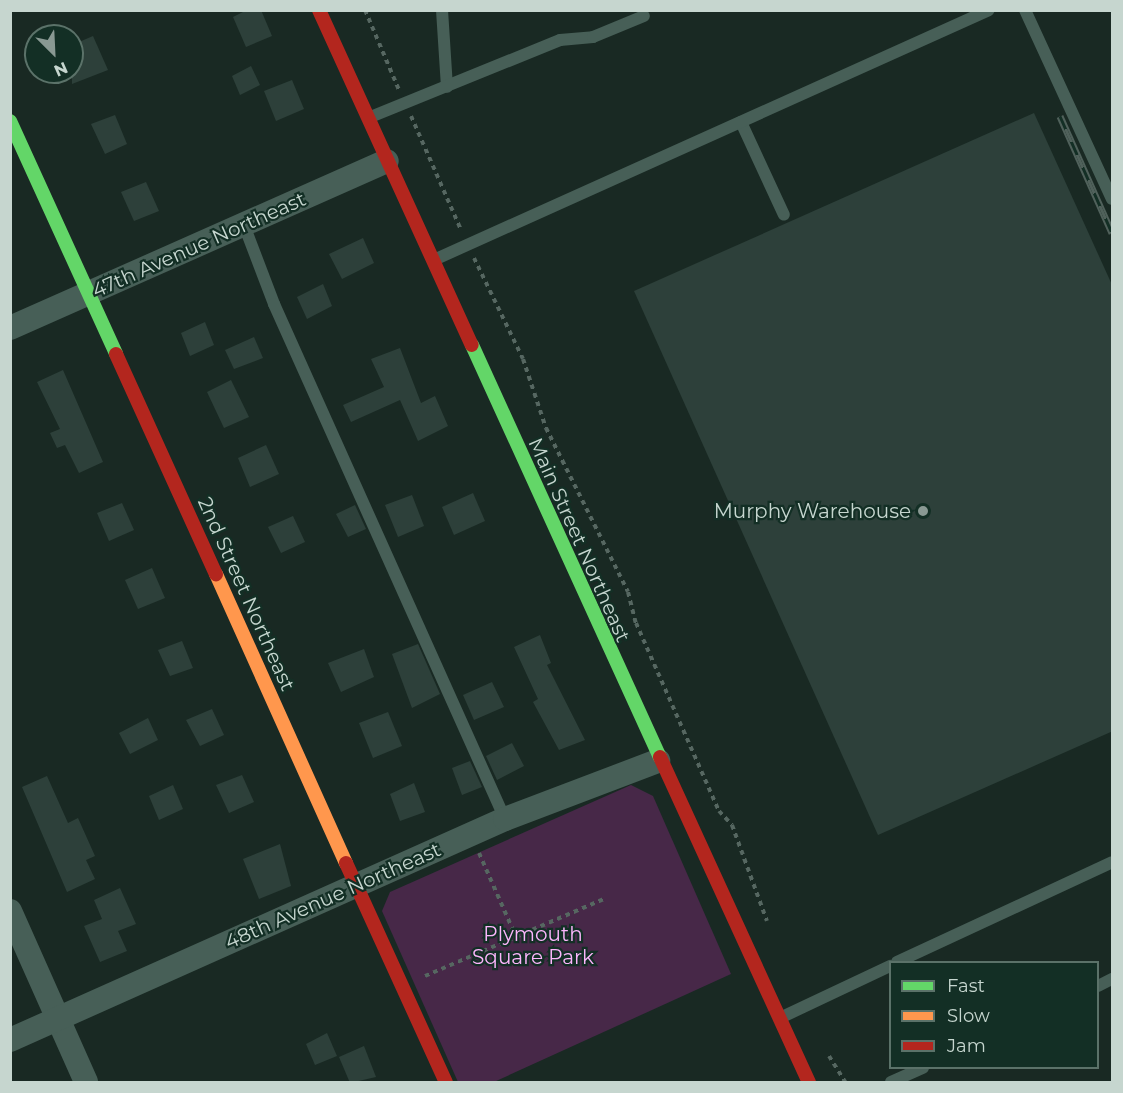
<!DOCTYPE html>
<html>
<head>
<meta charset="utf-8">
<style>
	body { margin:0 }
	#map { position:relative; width:1123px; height:1093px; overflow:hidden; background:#192923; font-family:Montserrat,sans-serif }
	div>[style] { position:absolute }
	.green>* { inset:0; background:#472848 }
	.building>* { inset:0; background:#2d403a }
	.path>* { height:4px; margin-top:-2px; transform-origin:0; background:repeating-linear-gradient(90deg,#566761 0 4.5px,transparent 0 9px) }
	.lane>* { height:12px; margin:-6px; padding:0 6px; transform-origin:6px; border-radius:6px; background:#475f57 }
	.street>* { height:24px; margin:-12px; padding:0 12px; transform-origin:12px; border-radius:12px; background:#475f57 }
	.fast>* { height:14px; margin:-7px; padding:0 7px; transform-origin:7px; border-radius:7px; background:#63d668 }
	.slow>* { height:14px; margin:-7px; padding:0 7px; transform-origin:7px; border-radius:7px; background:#ff974d }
	.jam>* { height:14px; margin:-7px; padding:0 7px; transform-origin:7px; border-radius:7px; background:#b3261e }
	.rail>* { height:7px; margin-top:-3.5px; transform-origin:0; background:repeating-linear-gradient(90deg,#132f25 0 14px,#50615b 0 28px); box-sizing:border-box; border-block:2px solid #50615b }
	.dots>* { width:16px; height:16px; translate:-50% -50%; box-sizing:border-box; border:3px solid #132f25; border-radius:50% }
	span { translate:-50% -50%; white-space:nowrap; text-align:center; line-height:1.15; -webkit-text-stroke:4.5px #132f25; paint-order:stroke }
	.street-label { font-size:20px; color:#c6d6cf }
	.poi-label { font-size:20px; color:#c6d6cf }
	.right { translate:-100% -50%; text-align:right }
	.park-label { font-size:20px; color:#fcb5fc }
	.frame { position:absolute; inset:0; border:12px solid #c6d6cf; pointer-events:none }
	.legend { position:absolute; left:889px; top:961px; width:210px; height:108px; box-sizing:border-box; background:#132f25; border:2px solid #5b7269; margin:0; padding:8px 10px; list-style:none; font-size:18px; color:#c6d6cf }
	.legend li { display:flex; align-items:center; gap:12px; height:30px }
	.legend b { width:30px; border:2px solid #5b7269 }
	.north { position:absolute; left:24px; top:24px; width:60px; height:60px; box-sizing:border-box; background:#132f25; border:2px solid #5b7269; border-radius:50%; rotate:156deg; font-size:16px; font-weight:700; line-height:24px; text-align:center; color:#c6d6cf }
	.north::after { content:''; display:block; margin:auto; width:21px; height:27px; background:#899993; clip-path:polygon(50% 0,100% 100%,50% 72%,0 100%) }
</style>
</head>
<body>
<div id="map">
	<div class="green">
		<i style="clip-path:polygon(631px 785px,653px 796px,731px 974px,494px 1082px,458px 1082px,382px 911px,390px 892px)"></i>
	</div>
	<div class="building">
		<i style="clip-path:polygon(247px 10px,261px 10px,272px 36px,246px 47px,233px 17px)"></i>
		<i style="clip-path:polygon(93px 36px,108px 70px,72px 84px,72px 45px)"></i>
		<i style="clip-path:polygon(251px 66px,260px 85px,240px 95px,232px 76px)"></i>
		<i style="clip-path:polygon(292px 80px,304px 109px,276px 121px,264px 91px)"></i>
		<i style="clip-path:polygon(1034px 113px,1113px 287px,1113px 731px,878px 835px,634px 291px)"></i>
		<i style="clip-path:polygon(115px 115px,127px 144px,105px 154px,91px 124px)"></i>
		<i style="clip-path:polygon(146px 182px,159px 211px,134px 221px,121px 192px)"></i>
		<i style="clip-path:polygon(363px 238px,374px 263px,342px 279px,329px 254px)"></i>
		<i style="clip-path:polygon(323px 284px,332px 306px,307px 319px,297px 297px)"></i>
		<i style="clip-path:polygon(205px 322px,214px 345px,190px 356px,181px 333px)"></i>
		<i style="clip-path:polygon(254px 337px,263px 358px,234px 369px,225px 350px)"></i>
		<i style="clip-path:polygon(400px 348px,421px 403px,435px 396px,448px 426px,418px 441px,400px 400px,351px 422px,343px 405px,384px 387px,371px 359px)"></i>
		<i style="clip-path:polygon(63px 370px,103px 462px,79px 473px,65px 445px,57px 448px,50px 433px,60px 429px,37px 382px)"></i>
		<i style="clip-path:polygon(231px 380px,249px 417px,224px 428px,207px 392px)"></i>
		<i style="clip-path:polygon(266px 445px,279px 474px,250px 487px,238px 458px)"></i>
		<i style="clip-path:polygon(473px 493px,485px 521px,454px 535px,442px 507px)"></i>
		<i style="clip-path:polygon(412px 495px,424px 526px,398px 537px,385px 505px)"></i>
		<i style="clip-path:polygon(122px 503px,134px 530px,109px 541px,97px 513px)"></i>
		<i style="clip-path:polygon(355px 505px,366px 529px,348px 537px,336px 514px)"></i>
		<i style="clip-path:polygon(293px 516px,305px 542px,281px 553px,268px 527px)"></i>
		<i style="clip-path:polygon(152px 568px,165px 598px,138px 609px,125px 580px)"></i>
		<i style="clip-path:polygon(540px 635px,551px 663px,547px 665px,585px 740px,559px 750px,533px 702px,538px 699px,514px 647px)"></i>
		<i style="clip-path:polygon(182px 641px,193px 668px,170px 676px,158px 650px)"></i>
		<i style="clip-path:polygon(418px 644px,440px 694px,412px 708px,392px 654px)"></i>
		<i style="clip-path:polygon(364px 649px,374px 677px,341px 692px,328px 663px)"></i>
		<i style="clip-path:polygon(492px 682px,504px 707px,474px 720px,463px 695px)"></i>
		<i style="clip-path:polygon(212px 709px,224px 735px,200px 746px,186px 720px)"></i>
		<i style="clip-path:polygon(388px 712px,402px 746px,373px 758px,359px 723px)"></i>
		<i style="clip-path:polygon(148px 718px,158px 740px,130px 754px,119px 733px)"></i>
		<i style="clip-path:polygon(512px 743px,524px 766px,497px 780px,486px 756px)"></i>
		<i style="clip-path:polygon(470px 761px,482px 787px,462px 795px,452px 768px)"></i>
		<i style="clip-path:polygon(242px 775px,254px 802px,229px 813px,216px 785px)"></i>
		<i style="clip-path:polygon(47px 776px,68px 823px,78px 818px,95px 856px,86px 860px,95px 879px,67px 892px,22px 787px)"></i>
		<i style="clip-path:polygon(414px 783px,425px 812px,400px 821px,390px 794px)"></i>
		<i style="clip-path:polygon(173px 785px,183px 809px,159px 820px,149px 796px)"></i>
		<i style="clip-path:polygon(280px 844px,291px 886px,259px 899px,243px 859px)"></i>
		<i style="clip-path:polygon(120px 888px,136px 924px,118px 931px,127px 951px,100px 962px,84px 926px,102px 919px,94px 900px)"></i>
		<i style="clip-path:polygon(327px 1033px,337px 1056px,315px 1065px,306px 1044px)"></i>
		<i style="clip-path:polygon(364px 1046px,376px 1077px,350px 1083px,339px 1057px)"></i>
	</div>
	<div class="path">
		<i style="left:365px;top:10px;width:87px;rotate:67deg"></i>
		<i style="left:411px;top:116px;width:124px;rotate:66.3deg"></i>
		<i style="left:474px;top:258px;width:112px;rotate:64.1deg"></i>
		<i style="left:523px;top:359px;width:73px;rotate:71.6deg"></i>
		<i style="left:546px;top:428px;width:183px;rotate:63.4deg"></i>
		<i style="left:628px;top:592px;width:32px;rotate:76deg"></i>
		<i style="left:636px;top:623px;width:206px;rotate:66.2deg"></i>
		<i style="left:719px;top:811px;width:19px;rotate:47deg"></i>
		<i style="left:732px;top:825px;width:102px;rotate:70deg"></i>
		<i style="left:479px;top:853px;width:92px;rotate:66.2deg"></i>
		<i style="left:425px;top:976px;width:195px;rotate:-23.3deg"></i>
		<i style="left:829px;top:1056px;width:31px;rotate:58deg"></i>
	</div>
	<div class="lane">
		<i style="left:442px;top:10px;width:77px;rotate:86.3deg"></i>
		<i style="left:1025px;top:10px;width:208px;rotate:65.3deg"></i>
		<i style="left:368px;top:118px;width:207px;rotate:-22.1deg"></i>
		<i style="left:560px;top:40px;width:33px;rotate:-5deg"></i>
		<i style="left:593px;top:37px;width:55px;rotate:-22.4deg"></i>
		<i style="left:741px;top:122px;width:102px;rotate:65.2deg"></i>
		<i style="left:244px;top:225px;width:85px;rotate:69.2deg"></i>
		<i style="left:274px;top:304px;width:564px;rotate:65.84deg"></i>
		<i style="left:436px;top:259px;width:606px;rotate:-24.24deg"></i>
		<i style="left:897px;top:962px;width:237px;rotate:-24.9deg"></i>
		<i style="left:1098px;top:986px;width:16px;rotate:-27deg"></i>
		<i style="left:780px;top:1018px;width:122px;rotate:-25.3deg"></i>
		<i style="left:891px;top:1082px;width:35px;rotate:-24deg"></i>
	</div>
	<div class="street">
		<i style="left:10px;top:328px;width:412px;rotate:-23.9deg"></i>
		<i style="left:10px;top:911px;width:187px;rotate:66deg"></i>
		<i style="left:10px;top:1040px;width:542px;rotate:-24.06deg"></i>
		<i style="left:505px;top:819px;width:164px;rotate:-20.8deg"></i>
	</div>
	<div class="fast">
		<i style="left:10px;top:121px;width:256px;rotate:65.5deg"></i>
		<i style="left:472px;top:345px;width:453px;rotate:65.5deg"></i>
	</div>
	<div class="slow">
		<i style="left:216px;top:574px;width:317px;rotate:65.8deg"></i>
	</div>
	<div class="jam">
		<i style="left:319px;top:10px;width:368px;rotate:65.5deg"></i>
		<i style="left:116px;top:354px;width:242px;rotate:65.6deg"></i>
		<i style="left:660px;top:757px;width:358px;rotate:65.4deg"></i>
		<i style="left:346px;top:863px;width:241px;rotate:65.5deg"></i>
	</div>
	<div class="rail">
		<i style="left:1060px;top:116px;width:128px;rotate:66deg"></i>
	</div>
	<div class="dots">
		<i style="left:923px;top:511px;background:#899993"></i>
	</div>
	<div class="street-label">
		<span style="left:199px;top:245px;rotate:-24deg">47th Avenue Northeast</span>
		<span style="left:579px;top:540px;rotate:66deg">Main Street Northeast</span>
		<span style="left:246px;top:594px;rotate:66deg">2nd Street Northeast</span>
		<span style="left:333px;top:896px;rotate:-24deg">48th Avenue Northeast</span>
	</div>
	<div class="poi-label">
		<span class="right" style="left:911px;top:511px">Murphy Warehouse</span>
	</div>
	<div class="park-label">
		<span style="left:533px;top:946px">Plymouth<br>Square Park</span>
	</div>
	<div class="frame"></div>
	<ul class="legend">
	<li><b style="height:8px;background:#63d668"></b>Fast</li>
	<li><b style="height:8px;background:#ff974d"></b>Slow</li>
	<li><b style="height:8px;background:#b3261e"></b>Jam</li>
	</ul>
	<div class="north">N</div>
</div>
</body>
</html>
